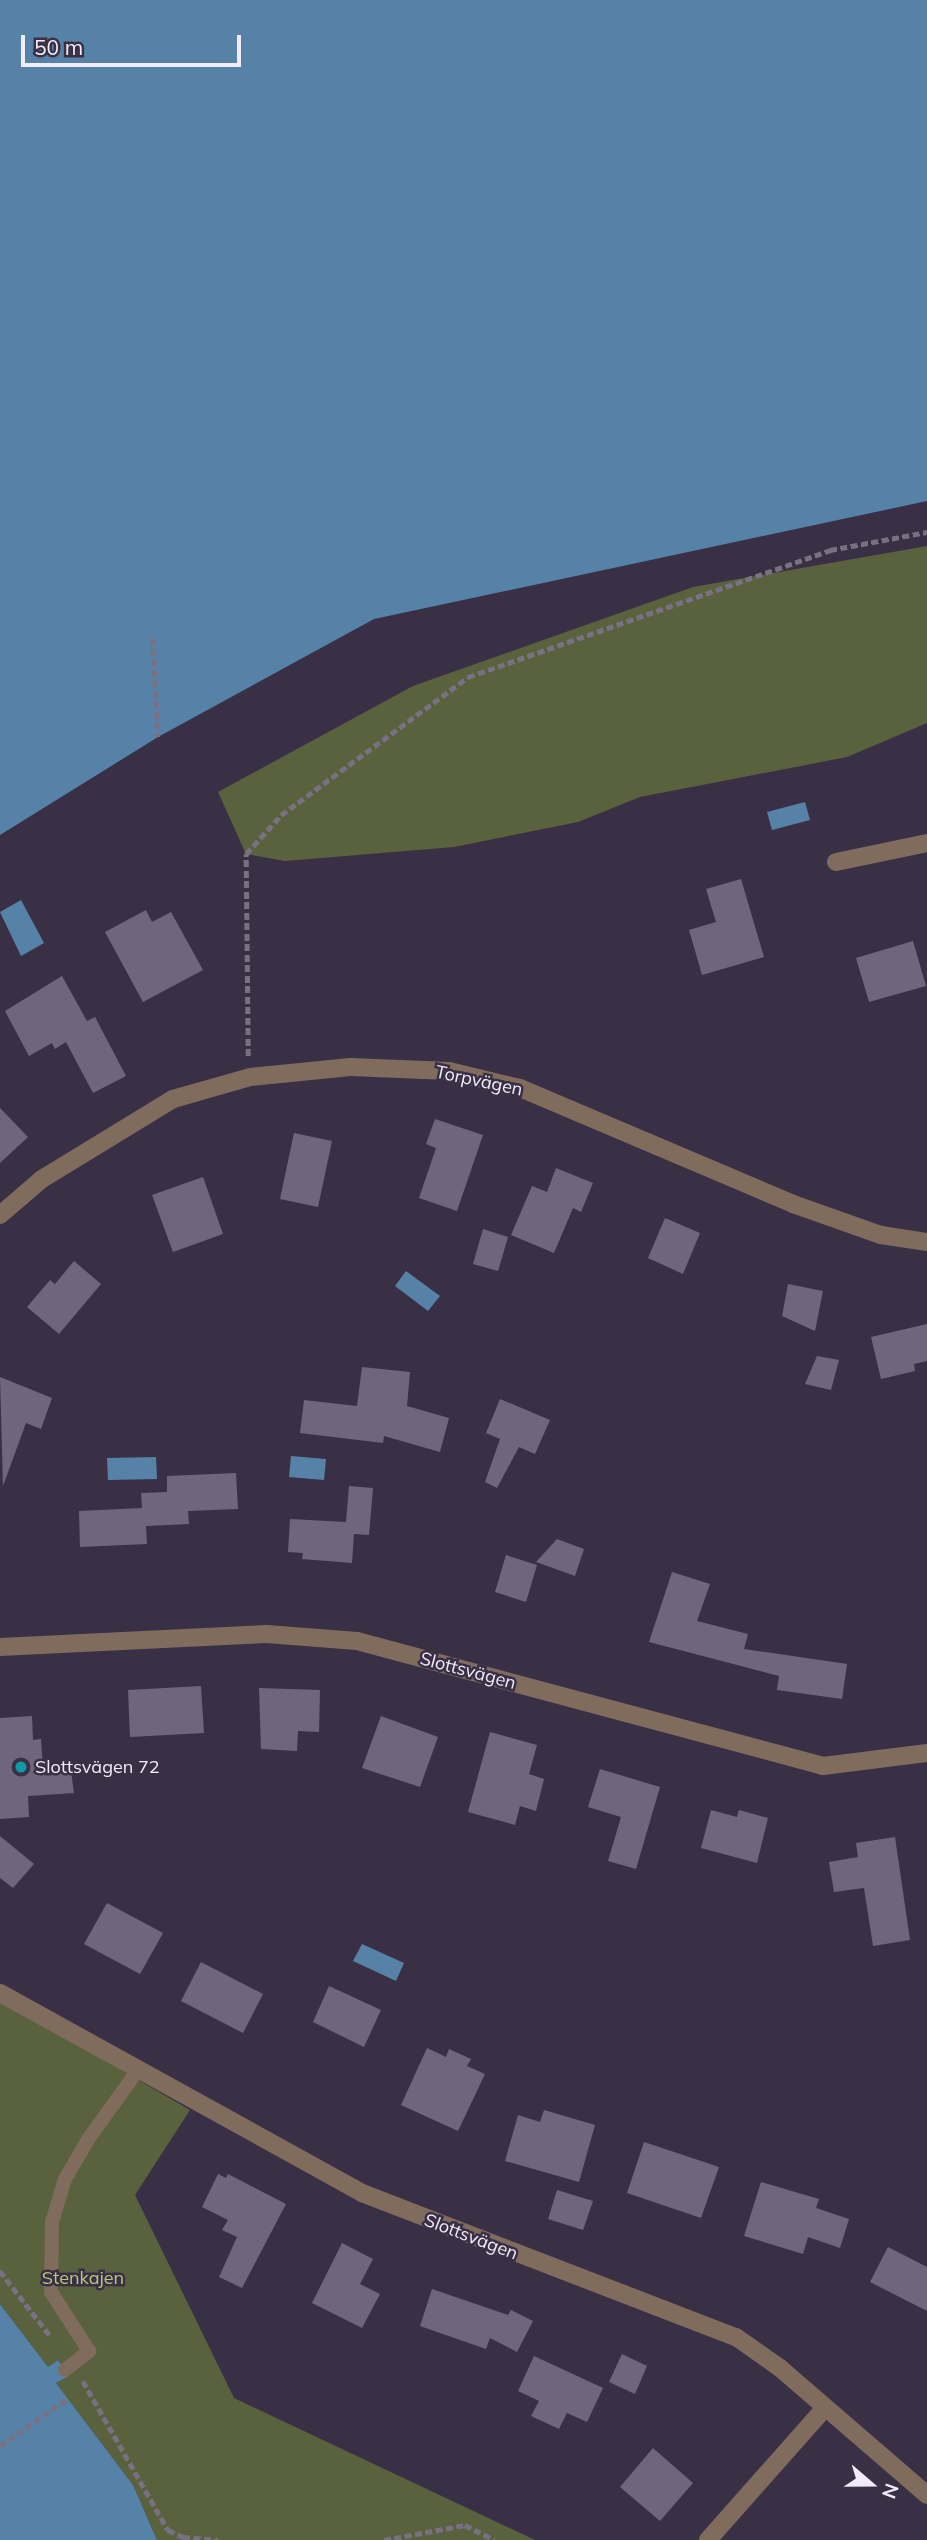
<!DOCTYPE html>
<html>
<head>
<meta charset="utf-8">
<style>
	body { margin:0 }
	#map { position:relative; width:927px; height:2540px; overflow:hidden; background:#3a3046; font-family:Mulish,sans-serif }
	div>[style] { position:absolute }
	.green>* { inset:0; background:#5a623d }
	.water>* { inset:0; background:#5782a8 }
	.building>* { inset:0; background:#71657e }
	.path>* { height:4.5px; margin-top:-2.25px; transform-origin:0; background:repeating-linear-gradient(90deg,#797083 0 7px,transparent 0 10.5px) }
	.lane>* { height:14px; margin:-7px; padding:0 7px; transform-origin:7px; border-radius:7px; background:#806c5d }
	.street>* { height:18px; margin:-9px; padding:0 9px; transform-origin:9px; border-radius:9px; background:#806c5d }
	.dots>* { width:19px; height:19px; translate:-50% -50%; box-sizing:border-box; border:4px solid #3a3046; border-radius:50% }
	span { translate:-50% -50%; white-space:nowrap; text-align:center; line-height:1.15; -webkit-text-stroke:5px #3a3046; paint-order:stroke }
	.street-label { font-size:18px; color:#f2ecfa }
	.poi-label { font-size:18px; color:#f2ecfa }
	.left { translate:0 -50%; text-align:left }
	.park-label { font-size:18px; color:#b9c979 }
	.north { position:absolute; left:836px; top:2449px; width:70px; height:70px; -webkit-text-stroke:5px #3a3046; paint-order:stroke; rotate:110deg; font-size:19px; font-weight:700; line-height:28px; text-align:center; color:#f2ecfa }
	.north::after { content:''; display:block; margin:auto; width:24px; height:32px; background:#f2ecfa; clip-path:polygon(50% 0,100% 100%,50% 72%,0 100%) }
	.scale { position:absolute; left:21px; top:35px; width:220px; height:32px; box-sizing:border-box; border:4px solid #f2ecfa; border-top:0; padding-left:9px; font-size:21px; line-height:24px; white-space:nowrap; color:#f2ecfa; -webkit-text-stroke:5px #3a3046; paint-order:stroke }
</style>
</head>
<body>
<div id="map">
	<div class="green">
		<i style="clip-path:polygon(927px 546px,927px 723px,847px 757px,640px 797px,578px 822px,454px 847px,285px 861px,246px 854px,218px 792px,413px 686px,693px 587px)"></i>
		<i style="clip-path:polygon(0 2000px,190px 2110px,135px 2195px,234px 2398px,535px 2540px,157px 2540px,133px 2485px,56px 2383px,69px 2376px,58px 2360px,48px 2367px,0 2304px)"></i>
	</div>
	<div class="water">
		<i style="clip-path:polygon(0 0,927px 0,927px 501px,374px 619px,158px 737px,0 835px)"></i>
		<i style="clip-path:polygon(805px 802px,810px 820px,772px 830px,767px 812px)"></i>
		<i style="clip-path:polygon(21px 900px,44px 943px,21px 956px,0 912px)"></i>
		<i style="clip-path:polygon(406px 1271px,440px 1296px,428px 1311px,395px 1286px)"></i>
		<i style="clip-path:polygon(291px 1456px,326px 1459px,324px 1480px,289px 1477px)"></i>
		<i style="clip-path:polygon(156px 1457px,157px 1479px,108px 1480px,107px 1458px)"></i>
		<i style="clip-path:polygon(362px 1944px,404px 1963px,396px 1981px,353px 1961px)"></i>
		<i style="clip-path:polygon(0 2304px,48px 2367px,58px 2360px,69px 2376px,56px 2383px,133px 2485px,157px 2540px,0 2540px)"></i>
	</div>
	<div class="building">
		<i style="clip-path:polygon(741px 879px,764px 957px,702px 975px,689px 930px,716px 922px,706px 889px)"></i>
		<i style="clip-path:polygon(146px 910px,152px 922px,171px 912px,203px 970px,143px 1002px,105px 932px)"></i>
		<i style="clip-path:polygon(913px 941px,926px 986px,869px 1002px,856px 958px)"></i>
		<i style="clip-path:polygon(62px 976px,87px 1021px,95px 1017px,126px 1076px,93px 1093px,66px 1042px,55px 1049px,52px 1043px,29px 1056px,5px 1011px)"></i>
		<i style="clip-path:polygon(0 1108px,28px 1137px,0 1163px)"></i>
		<i style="clip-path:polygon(435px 1119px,483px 1135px,457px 1211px,419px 1198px,436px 1148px,426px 1144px)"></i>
		<i style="clip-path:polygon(294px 1133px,332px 1141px,318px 1207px,280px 1199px)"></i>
		<i style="clip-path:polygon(556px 1168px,593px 1183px,581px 1212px,573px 1208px,554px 1253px,511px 1235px,532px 1186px,547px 1192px)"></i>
		<i style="clip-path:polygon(203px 1177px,223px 1234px,173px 1252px,152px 1195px)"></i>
		<i style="clip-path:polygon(665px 1218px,700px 1233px,683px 1274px,648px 1258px)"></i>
		<i style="clip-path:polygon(483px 1229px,508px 1237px,498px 1271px,473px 1264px)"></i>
		<i style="clip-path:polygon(74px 1261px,101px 1284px,59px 1334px,27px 1307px,50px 1280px,55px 1284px)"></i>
		<i style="clip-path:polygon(788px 1284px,823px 1291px,815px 1331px,782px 1316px)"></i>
		<i style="clip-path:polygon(927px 1324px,927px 1361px,914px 1364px,915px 1371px,881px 1379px,871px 1337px)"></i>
		<i style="clip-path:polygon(817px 1356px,839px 1360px,831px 1390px,805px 1384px)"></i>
		<i style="clip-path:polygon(362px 1367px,410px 1372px,407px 1406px,449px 1418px,440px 1452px,384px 1436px,383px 1443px,300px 1433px,304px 1400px,357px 1406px)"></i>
		<i style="clip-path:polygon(0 1377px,52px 1398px,41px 1429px,26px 1423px,3px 1486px)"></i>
		<i style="clip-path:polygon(500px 1399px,550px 1420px,535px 1454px,519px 1447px,497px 1488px,485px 1482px,500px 1439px,486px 1433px)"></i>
		<i style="clip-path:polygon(236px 1473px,238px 1509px,188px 1511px,189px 1524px,146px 1526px,147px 1544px,80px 1547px,79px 1511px,142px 1508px,141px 1493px,167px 1492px,167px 1476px)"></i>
		<i style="clip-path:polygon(349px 1486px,373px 1488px,369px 1535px,354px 1534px,352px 1563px,302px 1559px,303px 1553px,288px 1552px,290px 1519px,346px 1522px)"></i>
		<i style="clip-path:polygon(557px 1539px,584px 1549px,575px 1576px,536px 1562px)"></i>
		<i style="clip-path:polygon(506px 1555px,537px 1565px,526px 1602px,495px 1592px)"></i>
		<i style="clip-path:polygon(672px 1572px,710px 1584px,697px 1621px,748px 1634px,744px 1649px,847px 1664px,842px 1699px,777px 1690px,779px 1676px,649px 1642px)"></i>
		<i style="clip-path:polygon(201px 1686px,204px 1733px,130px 1737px,128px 1690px)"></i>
		<i style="clip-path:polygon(259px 1688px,320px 1690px,319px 1732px,298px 1731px,297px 1751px,261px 1749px)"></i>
		<i style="clip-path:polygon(32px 1716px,33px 1740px,41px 1739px,43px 1767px,70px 1764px,74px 1793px,28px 1796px,29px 1817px,0 1819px,0 1718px)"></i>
		<i style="clip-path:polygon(381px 1716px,438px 1737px,420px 1787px,362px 1768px)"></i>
		<i style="clip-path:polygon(490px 1732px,537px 1745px,529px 1774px,544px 1779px,536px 1811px,520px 1806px,515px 1825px,468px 1812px)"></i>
		<i style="clip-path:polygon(600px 1769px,660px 1787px,636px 1869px,608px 1861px,621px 1817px,588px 1807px)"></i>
		<i style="clip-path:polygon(711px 1810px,737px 1817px,739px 1810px,768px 1818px,757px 1863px,701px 1848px)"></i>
		<i style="clip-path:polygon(0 1836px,34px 1864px,13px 1888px,0 1878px)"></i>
		<i style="clip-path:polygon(895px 1837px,910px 1940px,873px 1946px,864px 1888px,834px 1892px,829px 1862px,858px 1857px,856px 1843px)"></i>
		<i style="clip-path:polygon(107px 1903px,163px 1933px,140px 1974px,84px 1944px)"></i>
		<i style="clip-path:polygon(201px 1962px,263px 1994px,243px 2033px,181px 2001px)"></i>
		<i style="clip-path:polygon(329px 1986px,381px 2010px,364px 2047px,313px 2022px)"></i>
		<i style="clip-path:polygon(427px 2048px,446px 2057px,449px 2049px,471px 2059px,467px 2066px,485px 2074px,458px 2131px,401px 2105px)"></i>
		<i style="clip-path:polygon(544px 2110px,595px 2125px,579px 2182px,505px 2161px,518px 2115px,540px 2122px)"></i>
		<i style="clip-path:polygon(644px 2142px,719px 2167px,701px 2218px,627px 2193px)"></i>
		<i style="clip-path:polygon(218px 2174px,226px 2178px,228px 2174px,286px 2204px,242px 2288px,219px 2277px,237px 2237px,222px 2230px,228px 2220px,202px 2207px)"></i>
		<i style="clip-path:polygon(761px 2182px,819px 2199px,816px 2208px,849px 2219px,840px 2248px,808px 2237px,803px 2254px,744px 2236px)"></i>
		<i style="clip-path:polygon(557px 2190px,593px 2201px,583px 2230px,548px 2219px)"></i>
		<i style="clip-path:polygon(342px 2243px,373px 2259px,360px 2284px,380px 2294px,362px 2328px,312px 2303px)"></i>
		<i style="clip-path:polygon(888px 2247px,927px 2267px,927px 2311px,870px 2282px)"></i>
		<i style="clip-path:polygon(432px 2289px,508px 2315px,511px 2310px,533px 2321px,517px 2352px,490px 2338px,486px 2349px,420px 2326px)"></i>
		<i style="clip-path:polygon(622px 2354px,647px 2366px,635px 2394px,609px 2382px)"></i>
		<i style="clip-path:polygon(534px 2356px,603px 2388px,587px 2422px,567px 2413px,559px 2429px,531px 2416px,539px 2401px,518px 2391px)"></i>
		<i style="clip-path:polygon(653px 2448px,693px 2483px,660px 2521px,620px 2487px)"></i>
	</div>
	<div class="path">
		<i style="left:153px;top:638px;width:99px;rotate:87.1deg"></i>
		<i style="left:248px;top:1056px;width:202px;rotate:-90.6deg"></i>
		<i style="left:246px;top:854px;width:52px;rotate:-48.1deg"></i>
		<i style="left:281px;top:815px;width:232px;rotate:-36.4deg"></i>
		<i style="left:468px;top:677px;width:384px;rotate:-19.3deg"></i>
		<i style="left:830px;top:550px;width:99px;rotate:-10.5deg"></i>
		<i style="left:0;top:2271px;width:83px;rotate:52.3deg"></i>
		<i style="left:83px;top:2381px;width:172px;rotate:60.3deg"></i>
		<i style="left:168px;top:2530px;width:17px;rotate:25deg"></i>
		<i style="left:183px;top:2537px;width:35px;rotate:5deg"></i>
		<i style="left:0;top:2446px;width:82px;rotate:-35deg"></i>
		<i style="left:384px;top:2540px;width:82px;rotate:-10.5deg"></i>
		<i style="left:465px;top:2525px;width:33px;rotate:27deg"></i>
	</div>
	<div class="lane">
		<i style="left:65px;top:2370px;width:31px;rotate:-38deg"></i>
		<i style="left:89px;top:2351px;width:70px;rotate:-122.8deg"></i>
		<i style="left:51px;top:2292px;width:70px;rotate:-89.2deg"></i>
		<i style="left:52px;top:2222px;width:45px;rotate:-73.2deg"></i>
		<i style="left:65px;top:2179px;width:48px;rotate:-59.7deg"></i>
		<i style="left:89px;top:2138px;width:84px;rotate:-54.2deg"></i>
	</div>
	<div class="street">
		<i style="left:836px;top:862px;width:93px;rotate:-11.8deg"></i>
		<i style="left:0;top:1215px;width:55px;rotate:-40.6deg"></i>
		<i style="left:42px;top:1179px;width:153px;rotate:-31.4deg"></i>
		<i style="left:173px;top:1099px;width:80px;rotate:-15.9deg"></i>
		<i style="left:250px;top:1077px;width:101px;rotate:-5.7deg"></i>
		<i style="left:351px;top:1067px;width:98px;rotate:2.3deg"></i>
		<i style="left:449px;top:1071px;width:73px;rotate:13.5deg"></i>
		<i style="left:520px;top:1088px;width:297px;rotate:23deg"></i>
		<i style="left:793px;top:1204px;width:93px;rotate:19.4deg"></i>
		<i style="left:881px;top:1235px;width:47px;rotate:8.7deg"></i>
		<i style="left:0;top:1647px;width:267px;rotate:-2.8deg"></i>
		<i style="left:267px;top:1634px;width:90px;rotate:4.4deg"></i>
		<i style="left:357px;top:1641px;width:482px;rotate:15deg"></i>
		<i style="left:823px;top:1766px;width:105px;rotate:-7.1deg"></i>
		<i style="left:0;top:1993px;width:414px;rotate:28.9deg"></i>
		<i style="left:362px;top:2193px;width:401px;rotate:21.1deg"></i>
		<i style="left:736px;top:2337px;width:54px;rotate:35.2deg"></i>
		<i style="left:780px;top:2368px;width:194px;rotate:40.8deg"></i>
		<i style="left:708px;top:2540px;width:175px;rotate:-48.5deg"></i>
	</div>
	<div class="dots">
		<i style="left:21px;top:1767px;background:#0f9aa8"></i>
	</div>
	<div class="street-label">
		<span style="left:479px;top:1081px;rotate:12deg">Torpvägen</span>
		<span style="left:468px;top:1671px;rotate:15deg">Slottsvägen</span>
		<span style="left:471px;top:2237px;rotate:21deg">Slottsvägen</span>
	</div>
	<div class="poi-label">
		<span class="left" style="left:35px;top:1767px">Slottsvägen 72</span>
	</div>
	<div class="park-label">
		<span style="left:83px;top:2278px">Stenkajen</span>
	</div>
	<div class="north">N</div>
	<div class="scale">50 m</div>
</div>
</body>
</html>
